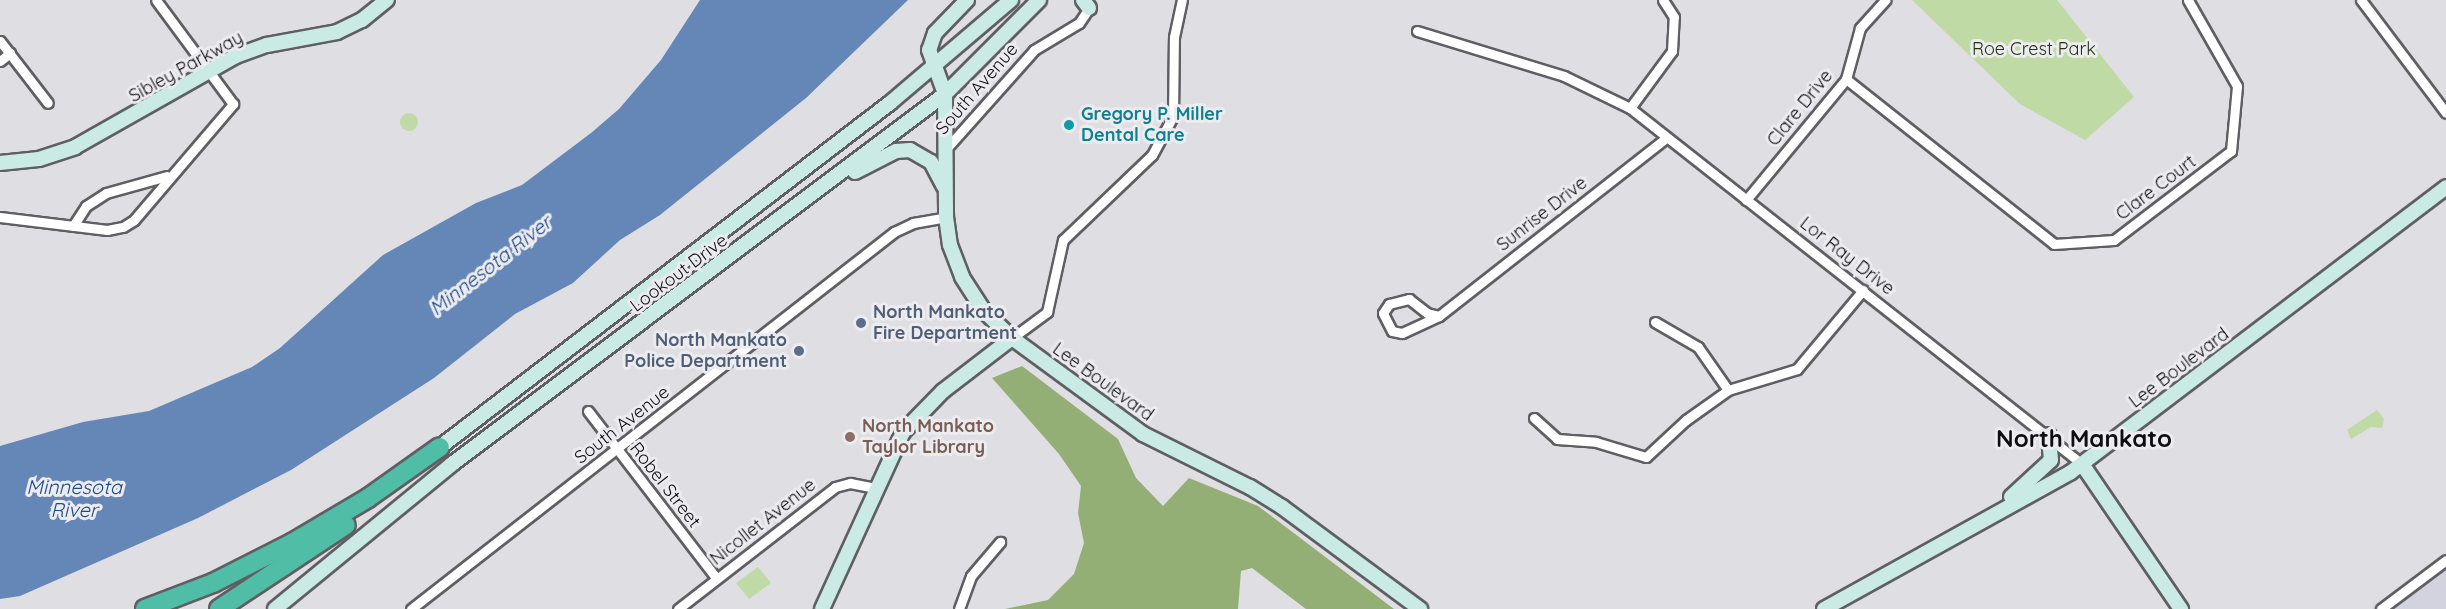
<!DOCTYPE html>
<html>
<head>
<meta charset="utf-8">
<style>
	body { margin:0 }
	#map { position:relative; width:2446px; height:609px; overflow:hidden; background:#dedee3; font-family:Quicksand,sans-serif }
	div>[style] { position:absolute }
	.built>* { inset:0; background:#d3d2df }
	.green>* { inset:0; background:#bfdaa5 }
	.round { border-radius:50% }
	.forest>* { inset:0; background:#94af76 }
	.water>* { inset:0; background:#6487b8 }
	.roads { filter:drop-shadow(2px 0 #5f5f63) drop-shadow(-2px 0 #5f5f63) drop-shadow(0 2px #5f5f63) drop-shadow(0 -2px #5f5f63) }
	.street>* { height:9px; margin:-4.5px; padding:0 4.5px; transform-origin:4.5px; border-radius:4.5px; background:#fff }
	.secondary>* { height:14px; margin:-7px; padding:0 7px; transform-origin:7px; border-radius:7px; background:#caebe5 }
	.highway>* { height:18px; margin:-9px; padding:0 9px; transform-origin:9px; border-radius:9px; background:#50bda7 }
	.dots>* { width:16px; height:16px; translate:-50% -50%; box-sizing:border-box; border:3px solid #ecebf0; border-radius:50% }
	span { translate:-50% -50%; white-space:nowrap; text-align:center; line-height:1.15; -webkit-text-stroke:6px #ecebf0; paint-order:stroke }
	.park-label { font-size:18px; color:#23350a }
	.street-label { font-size:18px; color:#0e0e10 }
	.culture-label { font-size:18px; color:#0d838f; font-weight:700 }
	.left { translate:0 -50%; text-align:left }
	.service-label { font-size:18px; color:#4e5e75; font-weight:700 }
	.right { translate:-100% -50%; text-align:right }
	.education-label { font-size:18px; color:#785e54; font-weight:700 }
	.water-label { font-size:20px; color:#1e4b89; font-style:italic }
	.district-label { font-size:24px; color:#0e0e10; font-weight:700 }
</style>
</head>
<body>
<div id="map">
	<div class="built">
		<i style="clip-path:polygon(2446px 553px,2446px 609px,2372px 609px)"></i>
	</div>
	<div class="green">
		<i style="clip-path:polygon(1912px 0,2057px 0,2134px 97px,2085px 140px,2020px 104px)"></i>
		<i class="round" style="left:400px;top:113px;width:18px;height:18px"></i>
		<i style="clip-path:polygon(2377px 410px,2384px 419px,2382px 428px,2371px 427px,2351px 439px,2347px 430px)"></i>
		<i style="clip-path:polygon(758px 567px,771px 583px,749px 599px,736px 583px)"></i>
	</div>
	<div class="forest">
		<i style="clip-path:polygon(1022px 366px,1118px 439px,1136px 478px,1163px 506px,1189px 478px,1258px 506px,1394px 609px,1306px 609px,1252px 568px,1241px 571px,1238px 609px,1005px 609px,1048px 600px,1074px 574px,1084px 543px,1078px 513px,1081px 486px,1059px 454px,992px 378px)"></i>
	</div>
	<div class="water">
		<i style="clip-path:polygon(700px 0,908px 0,806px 98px,660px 215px,620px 240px,573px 283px,515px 314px,434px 378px,291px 470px,198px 518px,20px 596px,0 599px,0 446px,83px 422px,149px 411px,252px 367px,280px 348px,383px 255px,476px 203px,522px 185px,591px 133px,619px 109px,661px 60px)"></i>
	</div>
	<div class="roads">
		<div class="street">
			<i style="left:2361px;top:0;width:141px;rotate:53deg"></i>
			<i style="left:1417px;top:31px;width:154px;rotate:17deg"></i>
			<i style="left:1564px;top:76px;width:73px;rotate:25.9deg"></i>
			<i style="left:1630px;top:108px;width:575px;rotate:38.22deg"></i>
			<i style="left:0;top:41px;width:78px;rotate:52.3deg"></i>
			<i style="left:0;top:61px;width:13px;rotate:-39deg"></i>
			<i style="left:1846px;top:79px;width:265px;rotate:38.4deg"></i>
			<i style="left:2054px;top:244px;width:60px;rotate:-3.8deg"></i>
			<i style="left:2114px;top:240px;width:147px;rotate:-37.3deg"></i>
			<i style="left:2231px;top:151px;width:65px;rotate:-84.7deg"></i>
			<i style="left:2237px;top:86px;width:99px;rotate:-119.7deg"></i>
			<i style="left:1630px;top:108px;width:71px;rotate:-53.6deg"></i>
			<i style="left:1672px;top:51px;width:34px;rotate:-87deg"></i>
			<i style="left:1674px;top:17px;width:20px;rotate:-123deg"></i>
			<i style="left:945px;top:150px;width:134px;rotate:-48.3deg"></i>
			<i style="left:1034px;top:50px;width:52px;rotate:-31deg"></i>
			<i style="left:1079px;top:23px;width:18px;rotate:-56deg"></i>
			<i style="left:1746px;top:200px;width:157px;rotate:-50.4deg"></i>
			<i style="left:1846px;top:79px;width:53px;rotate:-74.6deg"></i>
			<i style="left:1860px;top:28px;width:38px;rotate:-48deg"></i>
			<i style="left:0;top:217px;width:108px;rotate:6.9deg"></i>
			<i style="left:107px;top:230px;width:16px;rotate:-11deg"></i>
			<i style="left:123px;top:227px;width:13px;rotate:-32deg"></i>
			<i style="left:134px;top:220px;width:153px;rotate:-49.5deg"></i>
			<i style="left:233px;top:104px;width:129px;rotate:-126.5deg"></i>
			<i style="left:73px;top:226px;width:24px;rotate:-57deg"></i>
			<i style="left:86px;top:206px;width:24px;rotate:-33deg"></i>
			<i style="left:106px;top:193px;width:63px;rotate:-15.6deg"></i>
			<i style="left:1439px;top:316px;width:41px;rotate:155.3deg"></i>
			<i style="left:1402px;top:333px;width:10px;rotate:-169deg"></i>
			<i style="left:1392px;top:331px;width:20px;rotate:-117deg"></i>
			<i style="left:1383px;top:313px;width:11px;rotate:-56deg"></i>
			<i style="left:1389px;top:304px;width:21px;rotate:-14deg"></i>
			<i style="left:1409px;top:299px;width:23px;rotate:38deg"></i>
			<i style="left:1427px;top:313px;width:12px;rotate:14deg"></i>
			<i style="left:1439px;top:316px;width:288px;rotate:-38.1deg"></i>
			<i style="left:1655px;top:322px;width:50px;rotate:30.2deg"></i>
			<i style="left:1698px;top:347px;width:52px;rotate:55.1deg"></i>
			<i style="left:1012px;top:338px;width:44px;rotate:-36.6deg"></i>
			<i style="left:1047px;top:312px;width:74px;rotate:-77.5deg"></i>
			<i style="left:1063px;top:240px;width:123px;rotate:-43.7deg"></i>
			<i style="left:1152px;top:155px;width:44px;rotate:-61.7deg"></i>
			<i style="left:1173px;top:116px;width:79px;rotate:-89.3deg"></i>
			<i style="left:1174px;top:37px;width:38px;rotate:-78deg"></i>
			<i style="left:588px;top:411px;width:210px;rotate:52.5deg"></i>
			<i style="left:1534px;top:418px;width:31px;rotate:42deg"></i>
			<i style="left:1557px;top:439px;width:39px;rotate:4deg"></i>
			<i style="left:1596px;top:442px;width:52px;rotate:16.7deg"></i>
			<i style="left:1646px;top:457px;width:54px;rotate:-42.8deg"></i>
			<i style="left:1686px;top:420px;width:52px;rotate:-35.5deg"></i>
			<i style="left:1728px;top:390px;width:72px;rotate:-16.9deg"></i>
			<i style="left:1797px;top:369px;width:103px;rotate:-50.1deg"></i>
			<i style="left:411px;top:609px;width:613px;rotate:-37.97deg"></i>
			<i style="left:894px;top:232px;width:21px;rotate:-25deg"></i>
			<i style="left:913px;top:223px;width:34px;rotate:-10deg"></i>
			<i style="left:678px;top:609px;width:199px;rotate:-37.8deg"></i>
			<i style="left:835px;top:487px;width:16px;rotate:-15deg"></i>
			<i style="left:850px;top:483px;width:26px;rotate:11deg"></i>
			<i style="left:959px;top:609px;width:35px;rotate:-70deg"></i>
			<i style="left:971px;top:576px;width:45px;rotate:-49.5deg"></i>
			<i style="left:2381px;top:609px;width:81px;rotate:-37deg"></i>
		</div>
		<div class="secondary">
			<i style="left:967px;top:0;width:46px;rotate:134.1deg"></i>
			<i style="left:935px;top:33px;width:18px;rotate:109deg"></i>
			<i style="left:929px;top:50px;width:47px;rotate:70deg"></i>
			<i style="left:945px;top:94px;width:123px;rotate:89.5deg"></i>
			<i style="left:946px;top:217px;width:28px;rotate:82deg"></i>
			<i style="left:950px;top:245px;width:34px;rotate:69deg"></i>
			<i style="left:962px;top:277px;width:40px;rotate:57.1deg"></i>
			<i style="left:984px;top:311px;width:39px;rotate:44deg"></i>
			<i style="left:1012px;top:338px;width:162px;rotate:36.2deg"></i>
			<i style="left:1143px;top:434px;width:119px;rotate:26.4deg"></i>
			<i style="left:1250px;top:487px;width:38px;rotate:32deg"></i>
			<i style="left:1282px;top:507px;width:172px;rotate:36.5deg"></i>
			<i style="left:1083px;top:0;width:10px;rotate:53deg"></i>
			<i style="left:0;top:163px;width:39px;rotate:-6deg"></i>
			<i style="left:39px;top:159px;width:38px;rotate:-18deg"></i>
			<i style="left:75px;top:147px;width:185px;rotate:-29.5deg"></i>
			<i style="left:236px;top:56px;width:33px;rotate:-20deg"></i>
			<i style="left:267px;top:45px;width:71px;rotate:-10.5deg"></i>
			<i style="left:337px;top:32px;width:28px;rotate:-26deg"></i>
			<i style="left:362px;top:20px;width:32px;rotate:-39deg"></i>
			<i style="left:855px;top:172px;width:46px;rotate:-27.1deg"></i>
			<i style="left:896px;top:151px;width:14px;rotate:-4deg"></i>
			<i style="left:910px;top:150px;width:24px;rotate:30deg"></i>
			<i style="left:931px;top:162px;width:27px;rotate:62deg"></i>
			<i style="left:440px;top:447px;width:566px;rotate:-37.4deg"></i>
			<i style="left:890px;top:103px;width:159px;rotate:-40.4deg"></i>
			<i style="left:2082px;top:464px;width:176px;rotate:55.7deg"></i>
			<i style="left:2011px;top:497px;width:54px;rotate:-42.8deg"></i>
			<i style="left:2051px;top:460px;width:25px;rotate:-95deg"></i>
			<i style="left:275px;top:609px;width:229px;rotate:-39.3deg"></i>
			<i style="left:452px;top:464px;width:616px;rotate:-36.89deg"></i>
			<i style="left:945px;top:94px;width:133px;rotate:-45deg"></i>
			<i style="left:822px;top:609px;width:195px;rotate:-65.4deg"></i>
			<i style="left:903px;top:432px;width:57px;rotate:-45.7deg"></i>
			<i style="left:943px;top:391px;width:87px;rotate:-37.5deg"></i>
			<i style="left:1824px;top:609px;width:282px;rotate:-29deg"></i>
			<i style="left:2071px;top:472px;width:471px;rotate:-37.2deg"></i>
		</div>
		<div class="highway">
			<i style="left:145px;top:609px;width:73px;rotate:-20.9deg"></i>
			<i style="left:213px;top:583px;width:89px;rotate:-26.9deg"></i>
			<i style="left:292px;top:543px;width:88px;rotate:-30.6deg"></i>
			<i style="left:368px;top:498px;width:88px;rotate:-35.3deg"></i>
			<i style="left:219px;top:609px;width:152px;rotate:-33.5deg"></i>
		</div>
	</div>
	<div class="dots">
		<i style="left:1069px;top:125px;background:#0f9aa8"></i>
		<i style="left:861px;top:323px;background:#5c6f8a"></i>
		<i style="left:799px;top:351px;background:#5c6f8a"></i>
		<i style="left:850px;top:437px;background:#8d6e63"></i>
	</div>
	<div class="park-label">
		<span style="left:2034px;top:49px">Roe Crest Park</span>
	</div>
	<div class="street-label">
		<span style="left:186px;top:67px;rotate:-29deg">Sibley Parkway</span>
		<span style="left:977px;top:89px;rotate:-49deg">South Avenue</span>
		<span style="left:1800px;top:108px;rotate:-51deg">Clare Drive</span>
		<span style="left:2156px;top:188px;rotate:-37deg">Clare Court</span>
		<span style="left:1542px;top:214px;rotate:-38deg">Sunrise Drive</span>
		<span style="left:1847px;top:256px;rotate:38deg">Lor Ray Drive</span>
		<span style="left:679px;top:273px;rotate:-37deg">Lookout Drive</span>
		<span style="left:2179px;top:368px;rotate:-37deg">Lee Boulevard</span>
		<span style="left:1103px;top:382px;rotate:36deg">Lee Boulevard</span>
		<span style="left:622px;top:425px;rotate:-38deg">South Avenue</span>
		<span style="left:665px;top:485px;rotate:52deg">Robel Street</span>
		<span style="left:763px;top:522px;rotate:-38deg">Nicollet Avenue</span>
	</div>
	<div class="culture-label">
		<span class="left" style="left:1081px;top:125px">Gregory P. Miller<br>Dental Care</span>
	</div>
	<div class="service-label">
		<span class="left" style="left:873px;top:323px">North Mankato<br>Fire Department</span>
		<span class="right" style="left:787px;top:351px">North Mankato<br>Police Department</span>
	</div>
	<div class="education-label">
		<span class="left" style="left:862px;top:437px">North Mankato<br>Taylor Library</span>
	</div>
	<div class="water-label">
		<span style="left:490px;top:265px;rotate:-38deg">Minnesota River</span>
		<span style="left:74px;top:498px">Minnesota<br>River</span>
	</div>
	<div class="district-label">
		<span style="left:2084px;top:439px">North Mankato</span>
	</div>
</div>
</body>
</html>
